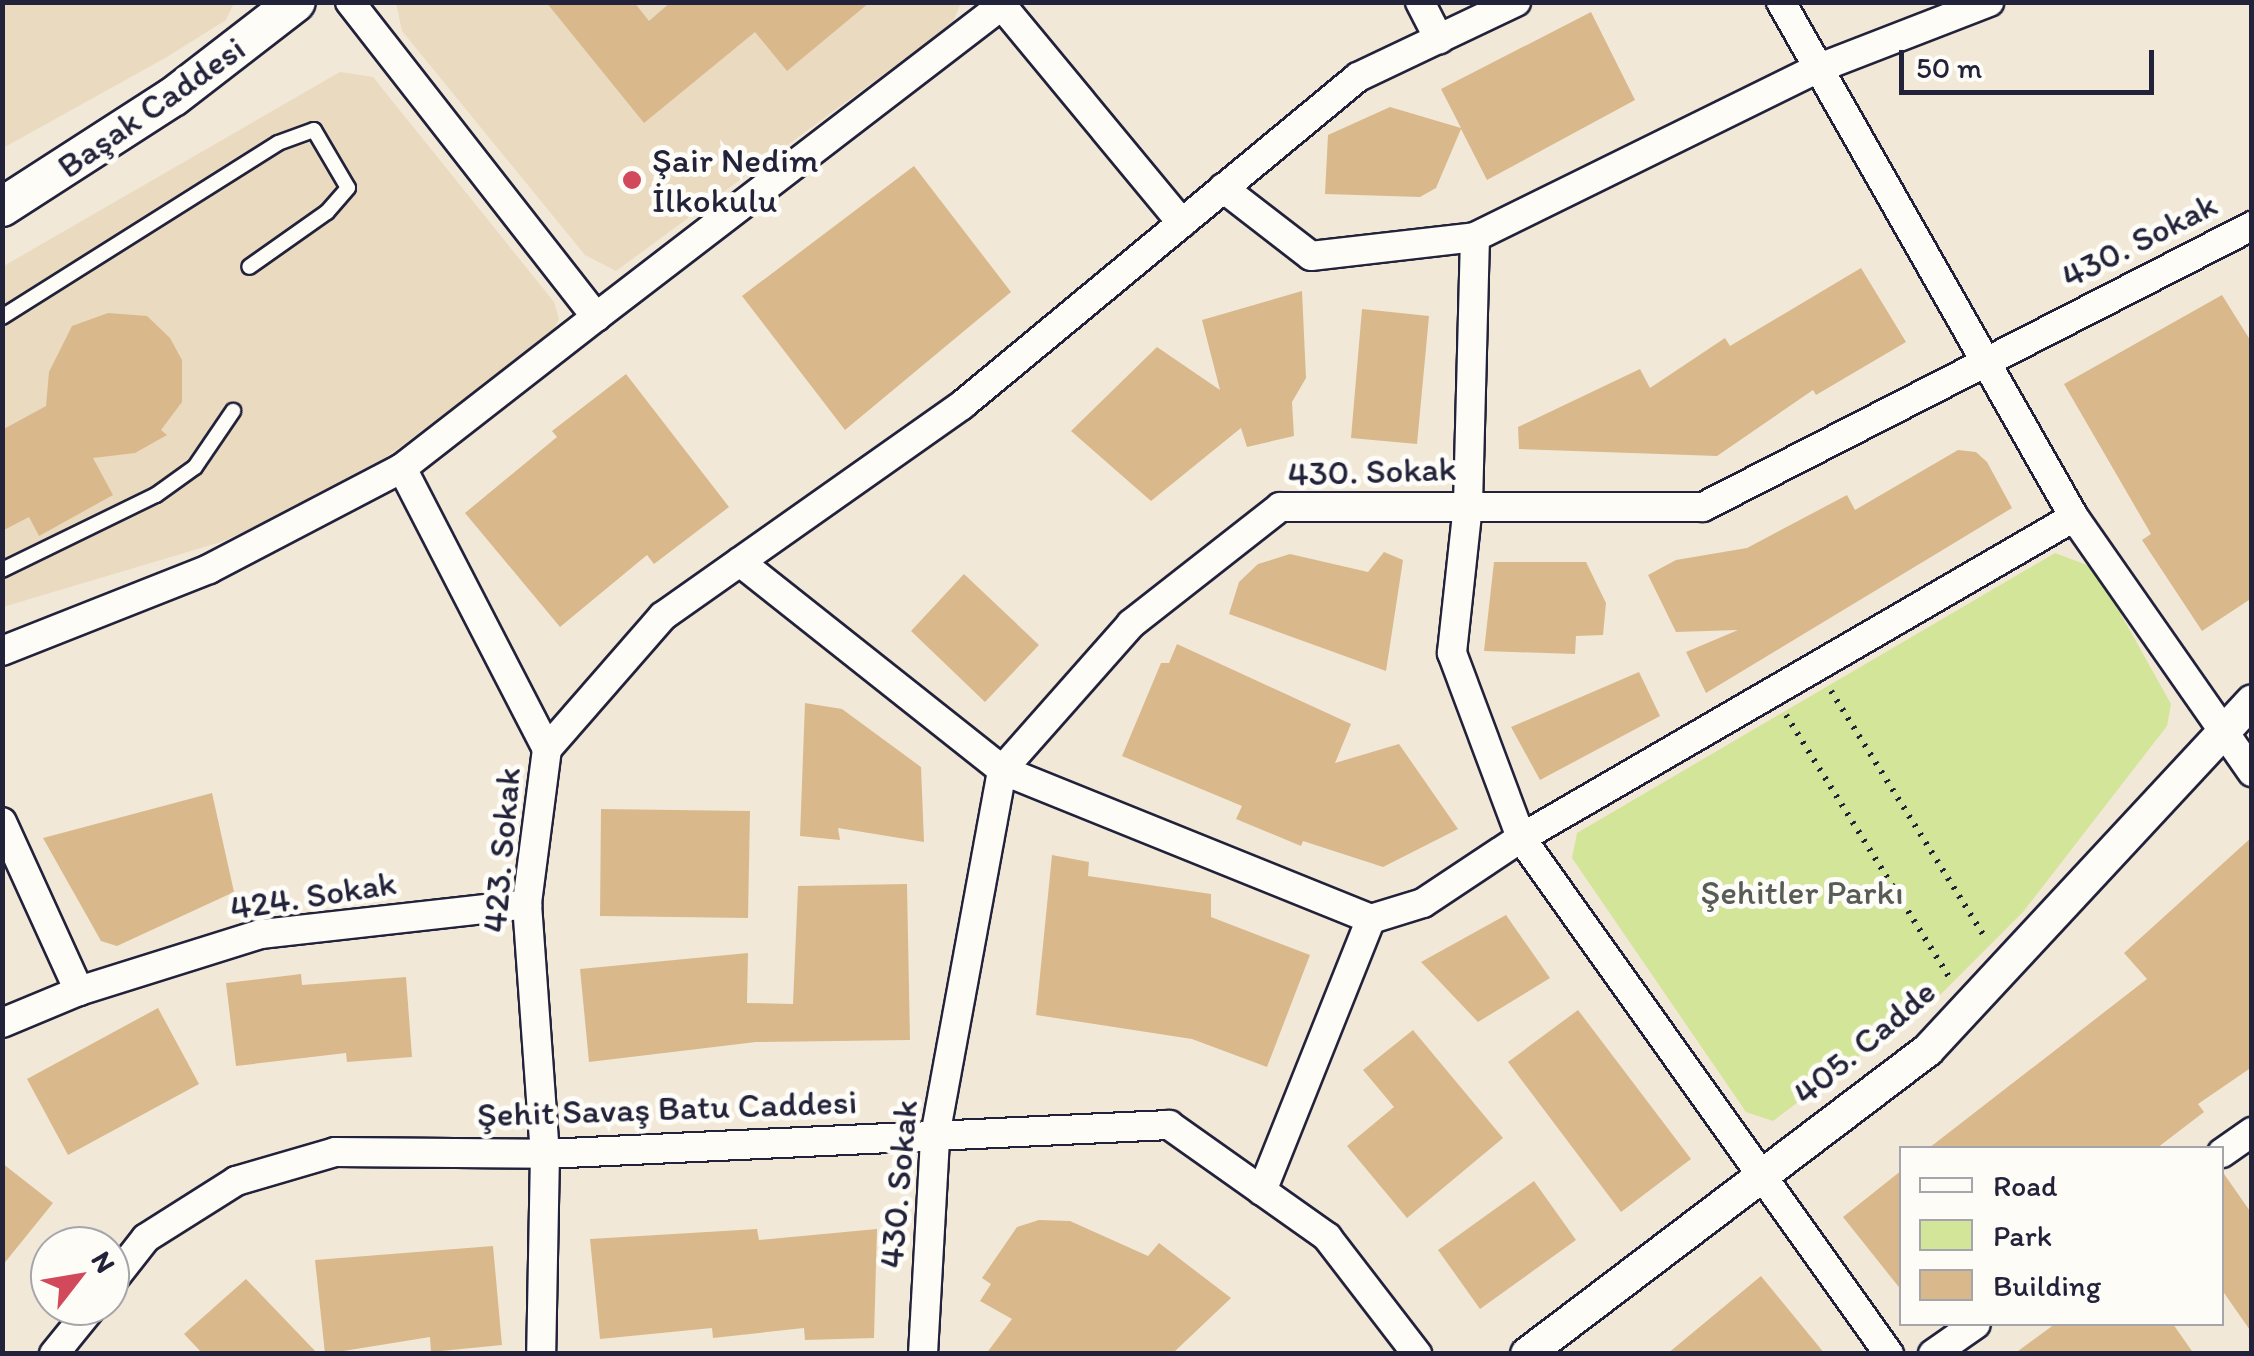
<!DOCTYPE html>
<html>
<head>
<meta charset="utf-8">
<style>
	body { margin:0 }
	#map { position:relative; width:2254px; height:1356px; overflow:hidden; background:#f2e8d7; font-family:Itim,sans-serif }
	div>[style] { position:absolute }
	.built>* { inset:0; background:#eadac0 }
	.green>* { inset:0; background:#d3e599 }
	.building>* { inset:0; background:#d9b98c }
	.path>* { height:6px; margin-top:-3px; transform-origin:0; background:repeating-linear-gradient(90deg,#22223b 0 2.5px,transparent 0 10.5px) }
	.roads { filter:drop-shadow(2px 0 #22223b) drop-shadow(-2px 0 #22223b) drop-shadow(0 2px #22223b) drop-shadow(0 -2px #22223b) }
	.service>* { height:14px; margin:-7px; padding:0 7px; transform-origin:7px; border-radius:7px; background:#fdfcf7 }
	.minor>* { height:28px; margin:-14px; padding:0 14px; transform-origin:14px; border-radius:14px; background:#fdfcf7 }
	.tertiary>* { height:32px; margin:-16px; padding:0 16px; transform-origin:16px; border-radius:16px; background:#fdfcf7 }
	.secondary>* { height:38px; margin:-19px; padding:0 19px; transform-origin:19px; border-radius:19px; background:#fdfcf7 }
	.dots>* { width:28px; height:28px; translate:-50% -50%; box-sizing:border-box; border:5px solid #fdfcf7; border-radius:50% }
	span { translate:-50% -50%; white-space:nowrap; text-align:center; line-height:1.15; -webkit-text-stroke:10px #fdfcf7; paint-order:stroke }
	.street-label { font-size:35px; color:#22223b }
	.poi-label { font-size:35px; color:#22223b }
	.left { translate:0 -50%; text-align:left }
	.park-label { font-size:35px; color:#575c57 }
	.frame { position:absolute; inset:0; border:5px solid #22223b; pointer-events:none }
	.legend { position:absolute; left:1899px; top:1146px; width:325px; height:180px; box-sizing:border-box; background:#fdfcf7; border:2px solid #a5a5ac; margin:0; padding:12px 18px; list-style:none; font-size:30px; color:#22223b }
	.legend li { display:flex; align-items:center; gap:20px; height:50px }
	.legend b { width:50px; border:2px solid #a5a5ac }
	.north { position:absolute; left:30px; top:1226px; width:100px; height:100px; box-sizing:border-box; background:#fdfcf7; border:2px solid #a5a5ac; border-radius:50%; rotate:59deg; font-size:28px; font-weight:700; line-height:40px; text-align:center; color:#22223b }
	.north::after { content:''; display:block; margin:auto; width:35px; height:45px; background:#d1495b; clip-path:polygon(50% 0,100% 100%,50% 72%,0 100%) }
	.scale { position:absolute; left:1899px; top:50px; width:255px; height:45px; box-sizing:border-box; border:5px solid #22223b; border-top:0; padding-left:12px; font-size:30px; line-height:35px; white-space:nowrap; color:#22223b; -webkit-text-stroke:8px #fdfcf7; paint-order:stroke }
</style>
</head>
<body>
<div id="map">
	<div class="built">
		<i style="clip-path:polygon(3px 2px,234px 2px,234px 3px,226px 20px,165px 58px,3px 148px)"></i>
		<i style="clip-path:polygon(396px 3px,961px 3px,952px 24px,616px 271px,585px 255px,402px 31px)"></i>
		<i style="clip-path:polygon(340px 72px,373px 77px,554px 302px,559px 319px,552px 333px,352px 483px,221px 542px,3px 607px,2px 267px)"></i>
	</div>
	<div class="green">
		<i style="clip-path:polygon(2055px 553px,2095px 568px,2171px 704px,2167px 726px,2023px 912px,1941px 994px,1773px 1121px,1746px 1112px,1572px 858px,1577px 833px)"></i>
	</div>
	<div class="building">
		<i style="clip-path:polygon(546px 2px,634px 2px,649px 21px,671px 2px,870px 2px,787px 71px,755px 32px,644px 123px)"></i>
		<i style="clip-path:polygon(1591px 12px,1635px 100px,1487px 180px,1461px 129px,1436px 188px,1420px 197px,1325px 194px,1328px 135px,1390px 107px,1461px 128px,1441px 89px)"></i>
		<i style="clip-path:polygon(914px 166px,1011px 292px,845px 430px,742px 296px)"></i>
		<i style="clip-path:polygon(1861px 268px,1906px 342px,1816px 395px,1813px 390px,1717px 456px,1519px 449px,1518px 427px,1640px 369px,1650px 388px,1725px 338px,1730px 346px)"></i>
		<i style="clip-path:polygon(1302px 291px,1306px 378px,1292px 402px,1294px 436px,1247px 447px,1241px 428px,1151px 501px,1071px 431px,1157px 347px,1220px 390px,1202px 320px)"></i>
		<i style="clip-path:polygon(2222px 295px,2252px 343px,2252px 598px,2202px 631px,2142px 540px,2151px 534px,2064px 384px)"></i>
		<i style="clip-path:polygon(1362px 309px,1429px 316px,1417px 444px,1351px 438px)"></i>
		<i style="clip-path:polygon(108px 313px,147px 316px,170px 338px,182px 360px,182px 402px,161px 430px,167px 435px,135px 453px,93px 458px,113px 495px,39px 536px,29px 517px,2px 531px,2px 430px,46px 406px,49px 372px,72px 326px)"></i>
		<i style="clip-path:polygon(626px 374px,729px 507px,654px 564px,647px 555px,560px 627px,465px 513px,557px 437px,552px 431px)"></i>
		<i style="clip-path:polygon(1958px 450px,1976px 452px,1987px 462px,2012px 508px,1706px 693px,1686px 652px,1738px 630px,1676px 632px,1648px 575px,1676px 560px,1747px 548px,1847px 495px,1855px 510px)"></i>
		<i style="clip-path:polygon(1384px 552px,1403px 560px,1386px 671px,1229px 614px,1239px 582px,1258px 564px,1290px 554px,1368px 572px)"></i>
		<i style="clip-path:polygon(1494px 562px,1586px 562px,1606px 603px,1603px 635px,1576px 636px,1575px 654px,1484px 651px)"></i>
		<i style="clip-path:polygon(964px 574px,1039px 645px,985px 702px,911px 631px)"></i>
		<i style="clip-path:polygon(1177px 644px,1351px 724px,1335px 763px,1399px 744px,1458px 829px,1383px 867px,1303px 841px,1301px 846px,1236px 819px,1242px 806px,1122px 756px,1161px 663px,1169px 663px)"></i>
		<i style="clip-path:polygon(1639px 672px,1660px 716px,1540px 780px,1511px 727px)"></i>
		<i style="clip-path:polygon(805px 703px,842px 709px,921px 767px,924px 842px,838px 828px,840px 840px,800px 836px)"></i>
		<i style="clip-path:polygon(212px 793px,234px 892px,117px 946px,101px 941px,43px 838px)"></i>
		<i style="clip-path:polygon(601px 809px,750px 811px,748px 918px,600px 916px)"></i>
		<i style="clip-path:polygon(2252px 837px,2252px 1067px,2198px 1104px,2204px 1112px,2157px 1148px,1929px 1148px,2147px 979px,2124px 953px)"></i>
		<i style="clip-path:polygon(1052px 855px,1089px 862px,1088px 876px,1211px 894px,1211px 917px,1310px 955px,1267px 1067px,1192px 1039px,1036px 1015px)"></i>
		<i style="clip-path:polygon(907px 884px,910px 1040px,756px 1042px,589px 1062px,580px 969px,748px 953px,747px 1003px,793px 1004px,798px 886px)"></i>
		<i style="clip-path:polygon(1506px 915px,1550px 978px,1478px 1022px,1421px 962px)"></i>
		<i style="clip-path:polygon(301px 974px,302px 985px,406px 977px,412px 1057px,347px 1062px,346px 1053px,236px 1066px,226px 983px)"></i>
		<i style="clip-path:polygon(158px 1008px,199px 1084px,68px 1155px,27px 1079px)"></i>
		<i style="clip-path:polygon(1578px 1010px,1691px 1159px,1621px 1212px,1508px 1062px)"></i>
		<i style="clip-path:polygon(1413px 1030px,1503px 1138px,1407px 1218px,1347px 1146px,1394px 1107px,1363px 1070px)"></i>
		<i style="clip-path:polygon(2px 1163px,53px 1203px,2px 1266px)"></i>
		<i style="clip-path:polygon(1902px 1170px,1902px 1291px,1843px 1217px)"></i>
		<i style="clip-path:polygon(2222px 1171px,2252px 1214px,2252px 1333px,2222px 1290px)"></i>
		<i style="clip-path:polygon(1534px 1181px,1576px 1240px,1480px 1309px,1438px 1250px)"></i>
		<i style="clip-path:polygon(1039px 1220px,1070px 1221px,1148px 1256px,1159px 1243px,1231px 1298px,1172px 1354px,986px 1354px,1012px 1319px,980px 1301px,991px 1284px,982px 1278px,1017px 1227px)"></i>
		<i style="clip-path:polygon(757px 1229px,759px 1240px,877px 1229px,874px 1338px,805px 1340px,804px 1328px,713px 1338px,712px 1328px,600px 1339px,590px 1239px)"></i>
		<i style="clip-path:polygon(493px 1246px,502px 1345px,431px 1352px,430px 1337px,325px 1354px,315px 1260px)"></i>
		<i style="clip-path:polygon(1761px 1276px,1825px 1354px,1667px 1354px)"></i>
		<i style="clip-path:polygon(246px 1279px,318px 1354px,203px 1354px,184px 1334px)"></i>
		<i style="clip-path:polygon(2055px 1324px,2173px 1324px,2194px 1354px,2014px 1354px)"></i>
	</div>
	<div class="path">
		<i style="left:1831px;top:691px;width:292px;rotate:58deg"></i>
		<i style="left:1786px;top:715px;width:312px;rotate:58.1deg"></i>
	</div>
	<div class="roads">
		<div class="service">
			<i style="left:2px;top:317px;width:326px;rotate:-32.2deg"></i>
			<i style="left:278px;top:143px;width:38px;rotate:-20deg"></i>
			<i style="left:314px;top:130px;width:67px;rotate:59.6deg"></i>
			<i style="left:348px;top:188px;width:32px;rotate:131deg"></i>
			<i style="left:327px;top:212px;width:95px;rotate:144.8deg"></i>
			<i style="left:2px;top:570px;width:171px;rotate:-26deg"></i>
			<i style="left:156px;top:495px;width:48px;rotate:-35.7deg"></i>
			<i style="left:195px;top:467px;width:68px;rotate:-55.8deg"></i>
		</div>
		<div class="minor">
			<i style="left:350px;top:2px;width:400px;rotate:52deg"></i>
			<i style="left:596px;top:317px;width:517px;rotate:-37.53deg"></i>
			<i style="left:999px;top:2px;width:287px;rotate:50.4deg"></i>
			<i style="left:1420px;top:2px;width:42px;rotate:62.8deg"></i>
			<i style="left:1781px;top:2px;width:593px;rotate:60.36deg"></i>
			<i style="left:2074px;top:517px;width:311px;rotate:55.1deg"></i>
			<i style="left:1223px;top:188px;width:111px;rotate:37.7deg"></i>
			<i style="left:1311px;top:256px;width:165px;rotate:-6.6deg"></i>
			<i style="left:1475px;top:237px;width:378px;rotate:-26.2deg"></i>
			<i style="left:1814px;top:70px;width:188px;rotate:-21.2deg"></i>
			<i style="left:1475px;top:237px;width:268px;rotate:91.5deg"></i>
			<i style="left:1468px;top:505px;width:149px;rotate:96.2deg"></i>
			<i style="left:1452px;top:653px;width:197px;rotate:69.5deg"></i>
			<i style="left:1521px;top:838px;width:634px;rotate:54.5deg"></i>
			<i style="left:402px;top:468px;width:316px;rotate:62.7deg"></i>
			<i style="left:547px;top:749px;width:156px;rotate:97.4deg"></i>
			<i style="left:527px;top:904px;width:251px;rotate:85.9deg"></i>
			<i style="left:545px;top:1154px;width:200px;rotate:91.1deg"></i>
			<i style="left:740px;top:562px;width:335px;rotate:38.4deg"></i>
			<i style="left:1002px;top:770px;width:398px;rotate:22deg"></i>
			<i style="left:1371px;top:919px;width:54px;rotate:-17.1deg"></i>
			<i style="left:1423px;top:903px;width:118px;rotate:-33.6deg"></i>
			<i style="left:1521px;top:838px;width:639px;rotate:-30.13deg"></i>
			<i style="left:2px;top:651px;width:223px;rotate:-21.6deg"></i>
			<i style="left:209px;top:569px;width:218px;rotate:-27.6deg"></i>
			<i style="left:402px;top:468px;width:246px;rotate:-37.9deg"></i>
			<i style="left:547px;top:749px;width:176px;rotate:-48.9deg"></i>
			<i style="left:663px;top:616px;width:366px;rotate:-35.2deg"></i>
			<i style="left:962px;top:405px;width:514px;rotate:-39.63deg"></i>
			<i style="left:1358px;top:77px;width:175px;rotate:-25.4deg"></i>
			<i style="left:2px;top:822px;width:186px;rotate:65.5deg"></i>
			<i style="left:2px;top:1023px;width:83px;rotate:-22.6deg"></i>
			<i style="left:79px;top:991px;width:191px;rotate:-17.4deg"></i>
			<i style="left:261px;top:934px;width:268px;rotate:-6.4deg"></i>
			<i style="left:2222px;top:1153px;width:37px;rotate:-35deg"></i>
			<i style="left:1262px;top:1191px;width:293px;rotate:-68.2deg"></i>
			<i style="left:110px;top:1284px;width:58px;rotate:-52deg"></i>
			<i style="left:146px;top:1238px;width:107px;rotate:-32.3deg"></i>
			<i style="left:236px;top:1181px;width:103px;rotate:-16.3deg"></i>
			<i style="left:335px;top:1152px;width:210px;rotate:0.5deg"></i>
			<i style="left:545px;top:1154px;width:625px;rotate:-2.66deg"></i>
			<i style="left:1169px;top:1125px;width:194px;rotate:35.3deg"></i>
			<i style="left:1327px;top:1237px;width:148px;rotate:52.4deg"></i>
			<i style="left:54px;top:1354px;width:62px;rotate:-50.9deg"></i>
			<i style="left:923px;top:1354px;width:218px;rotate:-86.8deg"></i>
			<i style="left:935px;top:1136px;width:372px;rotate:-79.6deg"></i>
			<i style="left:1002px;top:770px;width:195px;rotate:-48.5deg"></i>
			<i style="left:1131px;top:624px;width:189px;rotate:-38.1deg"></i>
			<i style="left:1280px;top:507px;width:423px"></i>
			<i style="left:1703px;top:507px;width:617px;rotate:-27.11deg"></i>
			<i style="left:1933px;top:1354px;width:52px;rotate:-34.9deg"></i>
		</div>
		<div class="tertiary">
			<i style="left:1527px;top:1354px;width:503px;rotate:-37.17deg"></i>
			<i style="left:1928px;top:1050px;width:476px;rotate:-47.1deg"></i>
		</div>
		<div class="secondary">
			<i style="left:2px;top:207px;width:203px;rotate:-32.8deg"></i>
			<i style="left:173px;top:97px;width:155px;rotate:-37.7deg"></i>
		</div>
	</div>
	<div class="dots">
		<i style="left:632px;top:180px;background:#d1495b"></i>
	</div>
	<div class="street-label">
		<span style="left:151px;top:107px;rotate:-35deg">Başak Caddesi</span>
		<span style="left:2139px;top:240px;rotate:-27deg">430. Sokak</span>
		<span style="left:1372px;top:471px;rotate:-2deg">430. Sokak</span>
		<span style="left:501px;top:850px;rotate:-85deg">423. Sokak</span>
		<span style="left:313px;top:895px;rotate:-9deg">424. Sokak</span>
		<span style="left:1864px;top:1042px;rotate:-40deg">405. Cadde</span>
		<span style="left:667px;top:1108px;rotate:-2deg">Şehit Savaş Batu Caddesi</span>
		<span style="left:898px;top:1184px;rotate:-85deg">430. Sokak</span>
	</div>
	<div class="poi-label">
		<span class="left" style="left:652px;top:180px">Şair Nedim<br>İlkokulu</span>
	</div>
	<div class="park-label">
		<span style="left:1802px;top:892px">Şehitler Parkı</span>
	</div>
	<div class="frame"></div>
	<ul class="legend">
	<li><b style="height:12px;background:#fdfcf7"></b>Road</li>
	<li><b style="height:28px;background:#d3e599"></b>Park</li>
	<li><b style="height:28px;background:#d9b98c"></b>Building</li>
	</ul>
	<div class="north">N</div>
	<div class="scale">50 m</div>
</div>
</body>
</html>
